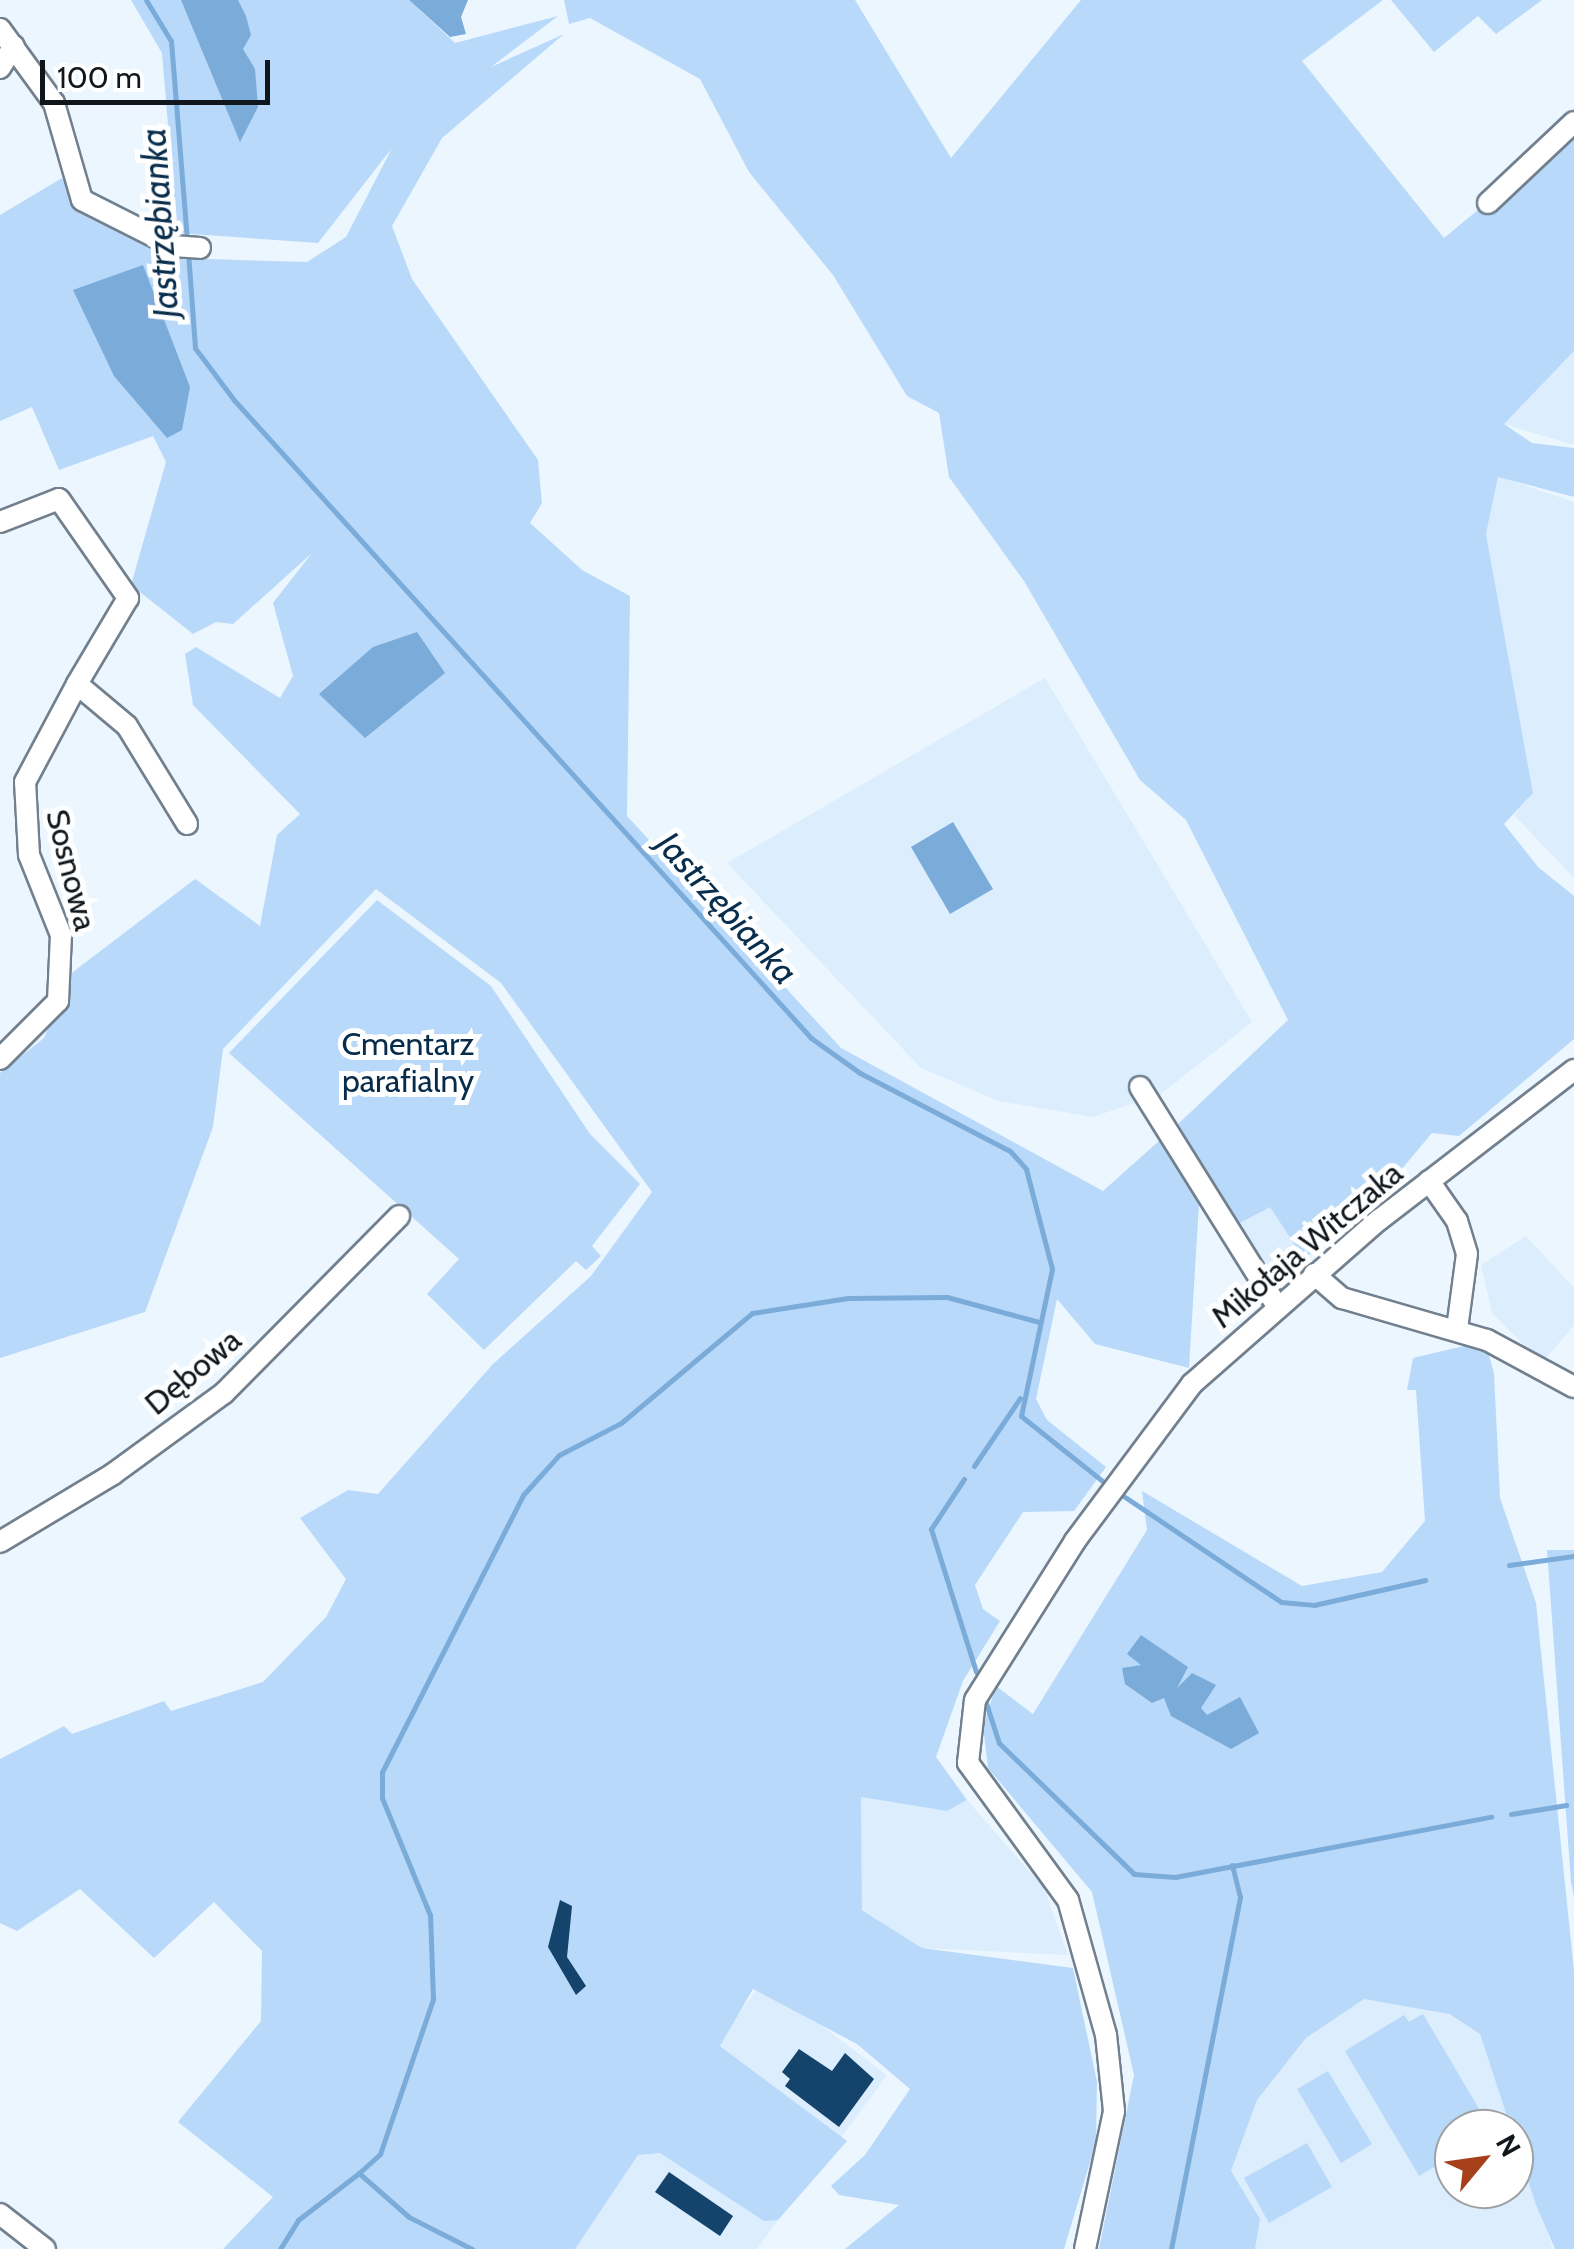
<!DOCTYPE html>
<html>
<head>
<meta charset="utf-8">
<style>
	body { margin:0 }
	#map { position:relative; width:1574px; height:2249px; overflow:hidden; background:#ecf6ff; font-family:Cabin,sans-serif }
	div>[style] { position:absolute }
	.built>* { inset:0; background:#dcedfe }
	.green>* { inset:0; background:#b8d9fa }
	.water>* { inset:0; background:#7babd9 }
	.stream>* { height:5px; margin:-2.5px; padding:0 2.5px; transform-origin:2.5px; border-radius:2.5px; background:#7babd9 }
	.building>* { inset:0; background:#14436b }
	.roads { filter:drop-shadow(2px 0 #72808e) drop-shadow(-2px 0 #72808e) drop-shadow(0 2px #72808e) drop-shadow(0 -2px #72808e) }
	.minor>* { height:20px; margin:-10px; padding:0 10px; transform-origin:10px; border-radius:10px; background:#fff }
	span { translate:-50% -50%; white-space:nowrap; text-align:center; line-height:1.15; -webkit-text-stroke:10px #fff; paint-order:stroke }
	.street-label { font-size:32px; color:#10161b }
	.park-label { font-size:32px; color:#072c4b }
	.water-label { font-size:35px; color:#092e4d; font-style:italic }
	.north { position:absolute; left:1434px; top:2109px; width:100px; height:100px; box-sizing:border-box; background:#fff; border:2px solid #9fa2a4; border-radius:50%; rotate:61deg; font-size:28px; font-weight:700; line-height:40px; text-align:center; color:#10161b }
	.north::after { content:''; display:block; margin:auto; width:35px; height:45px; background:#a63f1a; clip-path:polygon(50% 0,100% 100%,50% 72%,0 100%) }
	.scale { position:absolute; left:40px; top:60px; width:230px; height:45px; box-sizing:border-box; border:5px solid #10161b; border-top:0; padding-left:12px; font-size:30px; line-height:35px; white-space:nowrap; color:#10161b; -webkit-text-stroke:8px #fff; paint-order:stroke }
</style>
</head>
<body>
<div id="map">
	<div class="built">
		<i style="clip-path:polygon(1574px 351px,1574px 445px,1504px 424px)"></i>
		<i style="clip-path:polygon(1498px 476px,1574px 502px,1574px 878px,1514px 815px,1533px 793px,1486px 534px)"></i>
		<i style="clip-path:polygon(1045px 678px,1252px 1022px,1161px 1094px,1093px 1117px,998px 1101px,921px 1068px,727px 863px)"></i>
		<i style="clip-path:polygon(1270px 1206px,1304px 1259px,1278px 1277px,1268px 1275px,1238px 1224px)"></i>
		<i style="clip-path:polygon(1526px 1236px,1574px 1288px,1574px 1325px,1542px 1363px,1492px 1313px,1481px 1265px)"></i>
		<i style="clip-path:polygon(861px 1797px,947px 1811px,967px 1800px,1044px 1888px,1068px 1955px,922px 1948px,862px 1909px)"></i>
		<i style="clip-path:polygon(763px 1981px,887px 2075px,841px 2138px,717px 2043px)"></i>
		<i style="clip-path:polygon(1364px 1999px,1446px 2013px,1480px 2034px,1511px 2129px,1454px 2129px,1454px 2189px,1514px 2189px,1514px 2137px,1553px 2249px,1255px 2249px,1231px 2171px,1257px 2100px,1306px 2038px)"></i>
		<i style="clip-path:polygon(652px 2129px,778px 2220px,757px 2249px,559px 2249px)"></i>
	</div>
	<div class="green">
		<i style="clip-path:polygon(131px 0,409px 0,455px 43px,558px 16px,491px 67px,564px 34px,442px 138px,392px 226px,412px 279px,538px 460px,542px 503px,530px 523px,582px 570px,630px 596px,627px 816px,841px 1048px,1103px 1191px,1160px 1140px,1199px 1204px,1189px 1368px,1095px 1344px,1057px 1299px,1036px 1399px,1047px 1420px,1106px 1467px,1074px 1511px,1023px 1512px,975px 1585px,983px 1609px,1000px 1621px,963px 1681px,936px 1757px,967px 1800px,947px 1811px,861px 1797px,862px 1910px,922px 1948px,1073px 1968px,1097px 2082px,1096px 2142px,1064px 2249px,845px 2249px,899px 2205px,839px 2195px,831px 2186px,865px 2155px,910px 2089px,857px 2044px,753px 1989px,720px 2046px,847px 2141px,778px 2220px,764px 2221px,660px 2153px,638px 2155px,575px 2249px,223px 2249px,273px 2197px,178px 2122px,261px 2021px,262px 1951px,214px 1902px,154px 1958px,80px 1889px,17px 1931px,0 1923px,0 1759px,64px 1726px,72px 1734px,164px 1701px,171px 1711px,263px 1682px,326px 1617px,346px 1579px,300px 1518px,348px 1490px,378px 1494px,493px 1364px,591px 1276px,652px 1192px,501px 983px,376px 889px,223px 1049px,213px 1127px,145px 1312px,0 1358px,0 1073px,44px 1038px,73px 972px,195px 879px,260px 926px,277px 835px,300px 814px,193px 705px,185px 654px,196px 647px,280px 698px,293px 676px,273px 603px,312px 553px,233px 624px,216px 622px,193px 634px,131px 585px,166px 462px,153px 436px,59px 470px,32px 407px,0 421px,0 215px,62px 178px,95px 220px,174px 258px,307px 262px,346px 237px,392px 148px,318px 243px,177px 233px,162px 53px)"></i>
		<i style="clip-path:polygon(564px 0,855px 0,951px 158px,1081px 0,1383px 0,1302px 61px,1444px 238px,1574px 131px,1574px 351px,1504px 424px,1532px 443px,1574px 448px,1574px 497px,1498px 477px,1486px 534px,1533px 793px,1504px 824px,1538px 867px,1574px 896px,1574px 1039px,1459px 1136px,1432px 1133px,1400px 1171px,1403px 1183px,1304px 1259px,1270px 1207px,1238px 1224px,1178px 1124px,1288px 1020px,1186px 820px,1140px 780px,1024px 581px,949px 477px,939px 413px,907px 396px,833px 275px,749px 172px,700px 79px,590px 18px,569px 24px)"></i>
		<i style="clip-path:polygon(1391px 0,1542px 0,1496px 34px,1478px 16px,1434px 52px)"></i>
		<i style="clip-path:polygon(377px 900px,491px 986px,590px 1134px,640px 1184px,592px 1246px,601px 1256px,586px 1270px,576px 1261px,484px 1350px,427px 1294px,459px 1259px,229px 1053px)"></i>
		<i style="clip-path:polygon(1485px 1341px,1494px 1373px,1500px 1498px,1536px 1603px,1574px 1971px,1574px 2249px,1555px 2249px,1536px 2205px,1480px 2034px,1449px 2014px,1364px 1999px,1306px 2038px,1257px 2100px,1231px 2171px,1260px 2219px,1255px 2249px,1099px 2249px,1134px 2075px,1092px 1892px,988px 1768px,983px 1726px,996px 1686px,1033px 1714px,1147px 1530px,1142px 1491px,1302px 1586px,1382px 1572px,1425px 1521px,1416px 1390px,1407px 1390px,1413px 1358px)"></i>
		<i style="clip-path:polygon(1547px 1550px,1574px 1550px,1574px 1897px,1571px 1882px)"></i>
		<i style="clip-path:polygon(1423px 2014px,1491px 2129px,1454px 2129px,1454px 2155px,1419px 2176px,1345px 2051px,1404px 2015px,1409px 2022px)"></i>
		<i style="clip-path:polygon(1328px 2071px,1372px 2144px,1341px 2163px,1297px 2089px)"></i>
		<i style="clip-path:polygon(1307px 2143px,1332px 2187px,1269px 2223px,1244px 2178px)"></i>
	</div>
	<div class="water">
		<i style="clip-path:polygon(181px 0,238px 0,246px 16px,251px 35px,243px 49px,255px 69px,258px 107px,240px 142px)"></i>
		<i style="clip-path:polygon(409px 0,468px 0,461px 17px,466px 34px,450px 37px)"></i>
		<i style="clip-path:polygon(143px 265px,190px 387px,182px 430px,167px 438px,114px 376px,73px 290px)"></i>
		<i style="clip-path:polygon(417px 632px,445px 673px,365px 738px,319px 694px,373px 647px)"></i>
		<i style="clip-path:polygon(953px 822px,993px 889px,950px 914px,911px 847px)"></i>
		<i style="clip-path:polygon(1141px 1635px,1188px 1667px,1177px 1688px,1192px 1673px,1216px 1685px,1201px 1708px,1207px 1715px,1240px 1697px,1259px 1733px,1231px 1749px,1171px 1716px,1164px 1698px,1152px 1703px,1125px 1684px,1122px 1668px,1141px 1665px,1127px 1654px)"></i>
	</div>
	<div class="stream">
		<i style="left:146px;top:0;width:48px;rotate:58.6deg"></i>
		<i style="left:171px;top:41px;width:201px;rotate:85.4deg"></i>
		<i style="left:188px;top:252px;width:96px;rotate:85.8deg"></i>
		<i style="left:195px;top:348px;width:65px;rotate:53.1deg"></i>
		<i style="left:234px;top:400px;width:860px;rotate:47.87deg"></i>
		<i style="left:811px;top:1038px;width:60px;rotate:35.5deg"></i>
		<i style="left:860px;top:1073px;width:169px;rotate:27.5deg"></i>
		<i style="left:1010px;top:1151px;width:24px;rotate:48deg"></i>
		<i style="left:1026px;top:1169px;width:103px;rotate:75.4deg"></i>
		<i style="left:1052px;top:1269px;width:150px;rotate:101.9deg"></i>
		<i style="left:1021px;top:1416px;width:114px;rotate:38.6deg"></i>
		<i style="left:974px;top:1466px;width:82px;rotate:-55.9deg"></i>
		<i style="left:964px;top:1479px;width:60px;rotate:123.4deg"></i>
		<i style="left:931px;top:1529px;width:150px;rotate:72.5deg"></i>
		<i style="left:1119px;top:1493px;width:195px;rotate:33.9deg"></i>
		<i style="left:1281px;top:1602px;width:33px;rotate:5deg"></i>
		<i style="left:1314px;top:1605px;width:114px;rotate:-12.7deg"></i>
		<i style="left:1509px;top:1565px;width:66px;rotate:-7.9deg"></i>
		<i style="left:986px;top:1703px;width:42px;rotate:72deg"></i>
		<i style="left:999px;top:1743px;width:188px;rotate:44.1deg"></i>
		<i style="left:1134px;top:1874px;width:41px;rotate:4.2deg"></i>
		<i style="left:1175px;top:1877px;width:322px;rotate:-10.8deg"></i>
		<i style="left:1511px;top:1814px;width:56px;rotate:-9.3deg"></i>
		<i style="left:280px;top:2249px;width:34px;rotate:-58deg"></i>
		<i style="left:298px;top:2220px;width:77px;rotate:-37.6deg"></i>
		<i style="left:472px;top:2249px;width:71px;rotate:-153.1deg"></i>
		<i style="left:409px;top:2217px;width:67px;rotate:-138.7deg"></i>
		<i style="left:359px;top:2173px;width:28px;rotate:-42deg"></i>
		<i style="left:380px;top:2154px;width:164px;rotate:-71.1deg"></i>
		<i style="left:433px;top:1999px;width:84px;rotate:-92deg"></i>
		<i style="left:430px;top:1915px;width:126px;rotate:-112.3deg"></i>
		<i style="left:382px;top:1798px;width:26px;rotate:-90deg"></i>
		<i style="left:382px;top:1772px;width:311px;rotate:-63deg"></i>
		<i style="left:523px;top:1495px;width:54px;rotate:-48deg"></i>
		<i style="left:559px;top:1455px;width:70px;rotate:-27.3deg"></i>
		<i style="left:621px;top:1423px;width:171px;rotate:-40deg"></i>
		<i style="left:752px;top:1313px;width:97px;rotate:-8.9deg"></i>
		<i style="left:848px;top:1298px;width:99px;rotate:-0.6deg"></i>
		<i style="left:947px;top:1297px;width:95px;rotate:15.2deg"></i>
		<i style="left:1171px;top:2249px;width:359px;rotate:-78.9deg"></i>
		<i style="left:1240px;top:1897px;width:33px;rotate:-104deg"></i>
	</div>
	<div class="building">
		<i style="clip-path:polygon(560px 1900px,572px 1906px,567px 1957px,586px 1986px,576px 1995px,548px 1947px)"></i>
		<i style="clip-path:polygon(799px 2049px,832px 2071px,845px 2053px,874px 2079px,839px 2127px,785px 2086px,790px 2079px,782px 2072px)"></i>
		<i style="clip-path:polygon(669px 2172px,733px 2216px,720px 2236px,655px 2192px)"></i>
	</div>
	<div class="roads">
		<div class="minor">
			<i style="left:0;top:29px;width:92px;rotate:53.9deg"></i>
			<i style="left:54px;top:103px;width:101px;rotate:73.9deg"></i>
			<i style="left:82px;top:200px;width:102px;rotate:26.8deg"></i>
			<i style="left:173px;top:246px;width:27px;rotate:4deg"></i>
			<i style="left:0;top:68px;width:26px;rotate:-58deg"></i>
			<i style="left:1488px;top:203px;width:118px;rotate:-43.3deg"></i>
			<i style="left:0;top:522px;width:63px;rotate:-21.3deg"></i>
			<i style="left:59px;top:499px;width:121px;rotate:55.1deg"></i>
			<i style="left:128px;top:598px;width:100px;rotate:120.7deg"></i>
			<i style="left:0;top:1059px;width:82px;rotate:-45deg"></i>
			<i style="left:58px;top:1001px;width:66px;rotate:-87.4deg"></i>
			<i style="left:61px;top:935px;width:86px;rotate:-111.8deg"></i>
			<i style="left:29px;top:855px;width:73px;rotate:-93.1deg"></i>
			<i style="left:25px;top:782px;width:111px;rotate:-62deg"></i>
			<i style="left:77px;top:684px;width:65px;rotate:40deg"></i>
			<i style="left:127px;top:726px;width:115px;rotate:58.5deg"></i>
			<i style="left:1140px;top:1087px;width:258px;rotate:58deg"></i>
			<i style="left:1429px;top:1181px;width:49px;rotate:55deg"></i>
			<i style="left:1457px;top:1221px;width:34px;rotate:73deg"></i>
			<i style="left:1467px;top:1254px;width:76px;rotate:97.6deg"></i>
			<i style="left:1314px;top:1274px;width:37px;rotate:41deg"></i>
			<i style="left:1342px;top:1298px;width:151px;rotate:16.2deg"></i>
			<i style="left:1487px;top:1340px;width:99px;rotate:28.4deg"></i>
			<i style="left:0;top:1542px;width:132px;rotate:-31deg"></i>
			<i style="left:113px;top:1474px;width:137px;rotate:-36.1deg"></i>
			<i style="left:224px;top:1393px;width:249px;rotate:-45.3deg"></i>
			<i style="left:0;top:2214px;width:57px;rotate:37.9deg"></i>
			<i style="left:1085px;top:2249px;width:141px;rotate:-78.1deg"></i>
			<i style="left:1114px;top:2111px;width:76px;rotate:-96deg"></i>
			<i style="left:1106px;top:2035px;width:140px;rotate:-105.7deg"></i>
			<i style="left:1068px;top:1900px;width:170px;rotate:-126.1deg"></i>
			<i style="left:968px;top:1763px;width:63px;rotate:-83.7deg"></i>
			<i style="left:975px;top:1700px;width:188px;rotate:-57.8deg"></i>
			<i style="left:1075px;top:1541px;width:196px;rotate:-53.3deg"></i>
			<i style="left:1192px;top:1384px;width:249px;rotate:-41.3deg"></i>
			<i style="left:1379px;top:1220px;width:246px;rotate:-37.6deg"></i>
		</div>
	</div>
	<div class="street-label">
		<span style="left:71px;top:870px;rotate:76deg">Sosnowa</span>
		<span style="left:1307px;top:1245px;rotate:-40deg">Mikołaja Witczaka</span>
		<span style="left:193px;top:1372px;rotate:-40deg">Dębowa</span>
	</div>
	<div class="park-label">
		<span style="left:408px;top:1063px">Cmentarz<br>parafialny</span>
	</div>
	<div class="water-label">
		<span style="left:160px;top:223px;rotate:-94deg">Jastrzębianka</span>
		<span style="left:727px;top:908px;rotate:48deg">Jastrzębianka</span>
	</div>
	<div class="north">N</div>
	<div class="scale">100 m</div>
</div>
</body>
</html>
